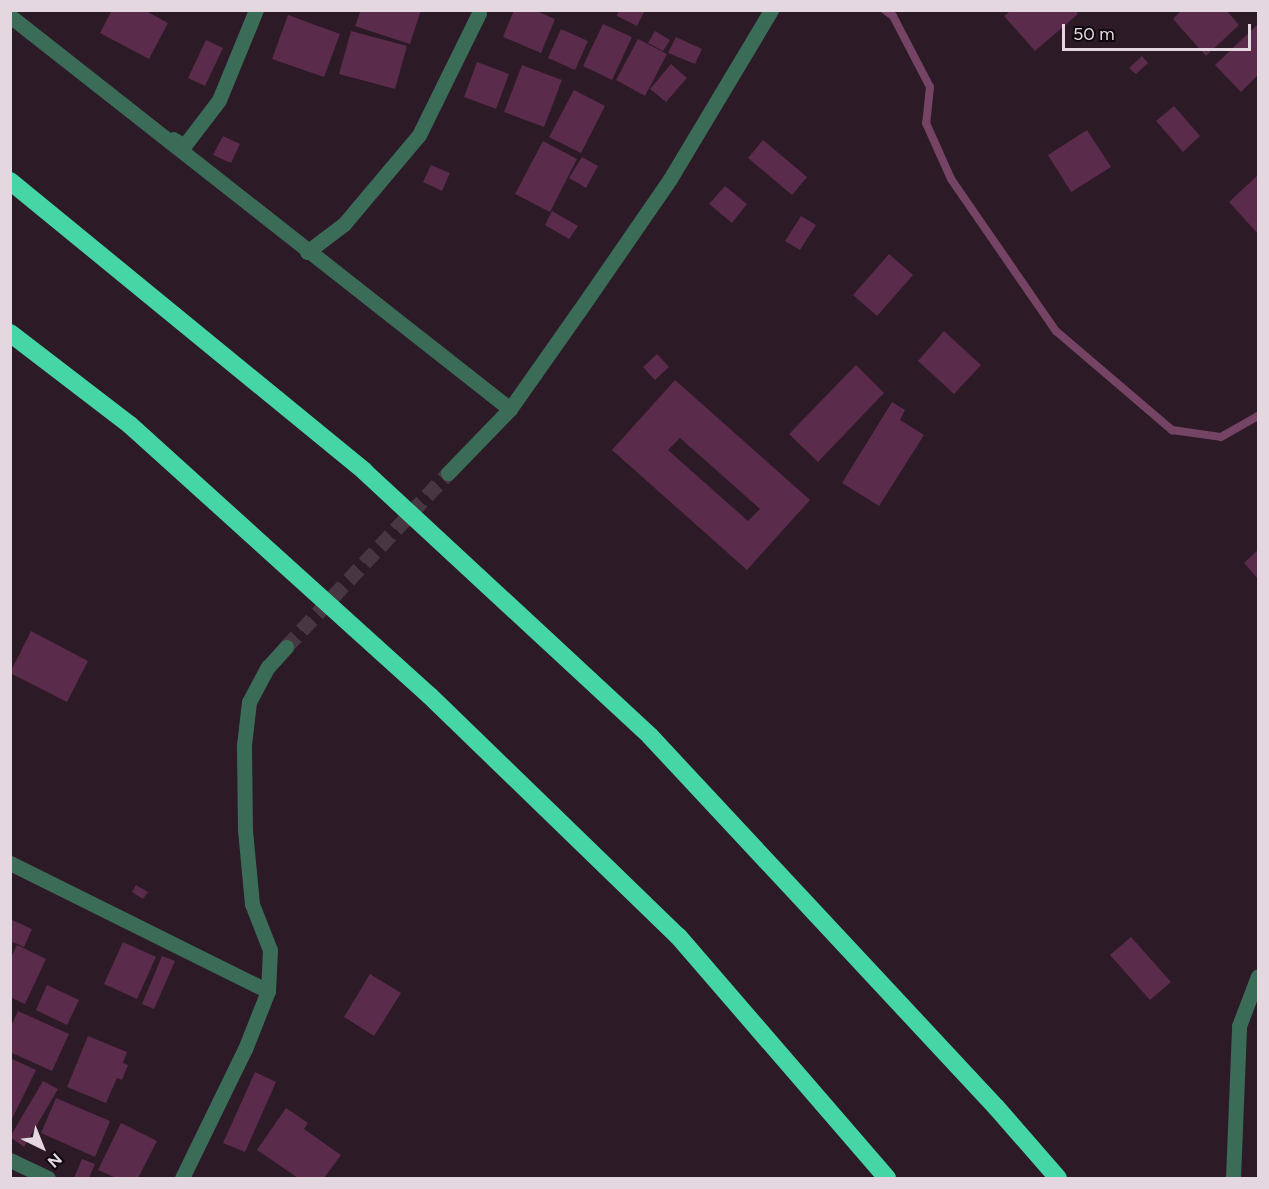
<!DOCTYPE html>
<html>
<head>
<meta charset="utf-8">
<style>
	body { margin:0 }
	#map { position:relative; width:1269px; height:1189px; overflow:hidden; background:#2c1a26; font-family:Figtree,sans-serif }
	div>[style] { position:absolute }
	.stream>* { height:8px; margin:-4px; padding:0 4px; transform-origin:4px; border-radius:4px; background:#754363 }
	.building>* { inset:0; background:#5a2b4a }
	.minor-tunnel>* { height:15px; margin-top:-7.5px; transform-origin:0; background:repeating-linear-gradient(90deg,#483642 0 15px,transparent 0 23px) }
	.minor>* { height:15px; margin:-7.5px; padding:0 7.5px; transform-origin:7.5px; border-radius:7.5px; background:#3a6c58 }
	.motorway>* { height:18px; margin:-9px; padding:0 9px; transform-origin:9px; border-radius:9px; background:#46d6a6 }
	span { translate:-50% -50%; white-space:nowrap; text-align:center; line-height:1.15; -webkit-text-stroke:4.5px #0f080c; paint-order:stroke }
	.frame { position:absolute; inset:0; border:12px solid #e4d7df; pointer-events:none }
	.north { position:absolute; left:12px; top:1117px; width:60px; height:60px; -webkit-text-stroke:4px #0f080c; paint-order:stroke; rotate:137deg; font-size:16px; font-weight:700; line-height:24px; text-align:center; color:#e4d7df }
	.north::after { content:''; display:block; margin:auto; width:21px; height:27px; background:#e4d7df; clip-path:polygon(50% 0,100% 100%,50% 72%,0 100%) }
	.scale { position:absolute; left:1062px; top:24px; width:189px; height:27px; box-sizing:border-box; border:3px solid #e4d7df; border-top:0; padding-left:8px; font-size:18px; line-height:21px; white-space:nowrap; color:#e4d7df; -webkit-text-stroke:4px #0f080c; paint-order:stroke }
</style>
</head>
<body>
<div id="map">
	<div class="stream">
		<i style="left:885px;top:10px;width:10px;rotate:37deg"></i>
		<i style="left:893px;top:16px;width:80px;rotate:62.5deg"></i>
		<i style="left:930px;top:87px;width:36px;rotate:96deg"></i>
		<i style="left:926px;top:123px;width:61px;rotate:65.9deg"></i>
		<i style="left:951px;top:179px;width:185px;rotate:55.4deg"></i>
		<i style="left:1056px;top:331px;width:153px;rotate:40.5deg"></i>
		<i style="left:1172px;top:430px;width:49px;rotate:8.1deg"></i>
		<i style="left:1221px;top:437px;width:43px;rotate:-29.6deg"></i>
	</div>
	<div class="building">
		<i style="clip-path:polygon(112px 10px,144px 10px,168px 23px,149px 59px,100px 33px)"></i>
		<i style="clip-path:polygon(361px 10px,421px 10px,410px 44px,355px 26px)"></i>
		<i style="clip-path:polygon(514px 10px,534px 10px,555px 19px,541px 53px,503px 37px)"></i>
		<i style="clip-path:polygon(619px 10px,645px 10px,637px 26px,617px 16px)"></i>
		<i style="clip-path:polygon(1011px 10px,1075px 10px,1078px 14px,1035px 51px,1004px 16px)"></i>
		<i style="clip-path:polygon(1182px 10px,1226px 10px,1239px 25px,1206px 56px,1173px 19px)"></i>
		<i style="clip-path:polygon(288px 15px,340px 34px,324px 77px,272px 59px)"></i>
		<i style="clip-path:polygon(603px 24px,632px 37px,612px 80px,583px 66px)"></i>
		<i style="clip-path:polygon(1258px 24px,1258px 75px,1241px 92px,1215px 65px)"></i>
		<i style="clip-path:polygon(561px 29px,588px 41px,575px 70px,548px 58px)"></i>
		<i style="clip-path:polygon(351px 31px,407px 46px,395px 89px,339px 74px)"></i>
		<i style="clip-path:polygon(655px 31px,670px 40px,663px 51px,648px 43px)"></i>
		<i style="clip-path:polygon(676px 37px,702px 49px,695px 64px,668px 53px)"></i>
		<i style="clip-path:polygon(638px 39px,667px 54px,645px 96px,616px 80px)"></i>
		<i style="clip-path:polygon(206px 40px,223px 48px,205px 86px,188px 78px)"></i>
		<i style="clip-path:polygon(1142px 56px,1148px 63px,1136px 74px,1129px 68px)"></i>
		<i style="clip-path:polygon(477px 62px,509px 74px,496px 109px,464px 97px)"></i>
		<i style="clip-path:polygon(671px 64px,687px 78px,666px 102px,650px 89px)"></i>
		<i style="clip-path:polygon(522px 65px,562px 80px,544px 127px,504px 112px)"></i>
		<i style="clip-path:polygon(574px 90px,605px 106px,581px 153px,549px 137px)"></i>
		<i style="clip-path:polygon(1174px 106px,1200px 136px,1183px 152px,1156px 121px)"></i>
		<i style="clip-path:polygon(1087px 130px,1111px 167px,1071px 192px,1048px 155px)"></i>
		<i style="clip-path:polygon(223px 136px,240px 144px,231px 163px,213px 155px)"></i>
		<i style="clip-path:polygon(763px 140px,807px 177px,792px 195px,748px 158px)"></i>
		<i style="clip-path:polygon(543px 141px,577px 159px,550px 212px,515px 194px)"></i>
		<i style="clip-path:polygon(582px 157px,598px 166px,586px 188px,569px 178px)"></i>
		<i style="clip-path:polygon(431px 165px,450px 173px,442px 191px,423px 182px)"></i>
		<i style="clip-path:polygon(1258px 175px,1258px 234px,1229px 202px)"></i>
		<i style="clip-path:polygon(725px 186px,747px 204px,732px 223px,709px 204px)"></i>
		<i style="clip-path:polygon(552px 211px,578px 226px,569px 239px,545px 225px)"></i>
		<i style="clip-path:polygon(801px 216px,816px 225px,800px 250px,785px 241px)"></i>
		<i style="clip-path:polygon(889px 254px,913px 275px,877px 316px,853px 295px)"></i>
		<i style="clip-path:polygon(944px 331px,981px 365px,954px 394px,918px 361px)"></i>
		<i style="clip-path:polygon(657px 354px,669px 367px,655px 380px,643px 367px)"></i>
		<i style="clip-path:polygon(856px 365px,884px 393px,818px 462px,789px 434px)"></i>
		<i style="clip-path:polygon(evenodd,675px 380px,810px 500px,747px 570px,612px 450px,675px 380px,680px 438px,760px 509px,748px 521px,668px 450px,680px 438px)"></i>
		<i style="clip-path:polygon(892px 402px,905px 410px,900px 420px,924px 435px,879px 506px,842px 483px)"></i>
		<i style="clip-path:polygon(1258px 550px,1258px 579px,1244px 563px)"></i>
		<i style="clip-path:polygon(31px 631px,88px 661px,67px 702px,10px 673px)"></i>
		<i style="clip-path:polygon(136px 885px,148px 892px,143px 899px,132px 892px)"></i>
		<i style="clip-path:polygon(10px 919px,32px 929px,24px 947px,13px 942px,10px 947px)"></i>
		<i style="clip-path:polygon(1131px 937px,1171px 982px,1150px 1000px,1110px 955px)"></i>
		<i style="clip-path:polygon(123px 942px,156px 957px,137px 999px,104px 984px)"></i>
		<i style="clip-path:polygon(17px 945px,46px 959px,25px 1004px,10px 997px,10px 959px)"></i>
		<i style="clip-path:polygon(162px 956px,175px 961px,154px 1009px,142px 1004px)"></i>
		<i style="clip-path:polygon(370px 974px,401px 993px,374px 1036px,344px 1017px)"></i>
		<i style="clip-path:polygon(47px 985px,79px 1000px,67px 1025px,36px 1010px)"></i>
		<i style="clip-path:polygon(18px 1011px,69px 1034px,52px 1071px,10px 1052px,10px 1028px)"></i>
		<i style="clip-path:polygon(88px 1036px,127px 1052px,123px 1063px,128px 1065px,122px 1080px,117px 1078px,106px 1103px,67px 1087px)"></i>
		<i style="clip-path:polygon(10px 1058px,36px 1070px,10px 1123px)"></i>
		<i style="clip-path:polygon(255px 1072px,276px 1082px,245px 1152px,223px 1143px)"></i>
		<i style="clip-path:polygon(43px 1081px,58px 1089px,24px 1147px,10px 1137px)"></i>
		<i style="clip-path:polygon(56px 1098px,110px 1121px,95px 1157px,41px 1133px)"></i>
		<i style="clip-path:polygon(286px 1108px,308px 1123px,304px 1129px,341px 1155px,324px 1178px,298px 1178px,257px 1150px)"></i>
		<i style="clip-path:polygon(121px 1123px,157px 1141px,138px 1178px,116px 1178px,98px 1170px)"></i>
		<i style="clip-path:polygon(82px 1159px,95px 1164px,89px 1178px,74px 1178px)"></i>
	</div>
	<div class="minor-tunnel">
		<i style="left:286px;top:647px;width:238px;rotate:-47deg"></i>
	</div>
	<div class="minor">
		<i style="left:10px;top:16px;width:636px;rotate:38.17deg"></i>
		<i style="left:173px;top:139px;width:13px;rotate:32deg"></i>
		<i style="left:184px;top:146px;width:58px;rotate:-52.7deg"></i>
		<i style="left:219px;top:100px;width:97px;rotate:-67.7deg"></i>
		<i style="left:307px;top:252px;width:46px;rotate:-37.1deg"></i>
		<i style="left:344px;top:224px;width:116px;rotate:-49.9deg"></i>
		<i style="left:419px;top:135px;width:136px;rotate:-63.8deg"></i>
		<i style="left:448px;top:473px;width:89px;rotate:-45.9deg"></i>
		<i style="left:510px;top:409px;width:120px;rotate:-54.9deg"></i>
		<i style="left:579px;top:311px;width:160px;rotate:-55.4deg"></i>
		<i style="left:670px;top:179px;width:197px;rotate:-59.1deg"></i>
		<i style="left:10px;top:863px;width:288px;rotate:26.4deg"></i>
		<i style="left:10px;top:1160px;width:42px;rotate:25.3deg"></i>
		<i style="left:182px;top:1178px;width:144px;rotate:-64deg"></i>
		<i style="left:245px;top:1049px;width:62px;rotate:-68.4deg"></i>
		<i style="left:268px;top:991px;width:41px;rotate:-87.2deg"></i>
		<i style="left:270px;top:950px;width:49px;rotate:-111.4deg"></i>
		<i style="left:252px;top:904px;width:74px;rotate:-95.4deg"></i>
		<i style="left:245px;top:830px;width:85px;rotate:-90.7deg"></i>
		<i style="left:244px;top:745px;width:43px;rotate:-83.4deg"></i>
		<i style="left:249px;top:702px;width:40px;rotate:-62deg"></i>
		<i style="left:268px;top:667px;width:27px;rotate:-48deg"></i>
		<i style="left:1233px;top:1178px;width:152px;rotate:-87.7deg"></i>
		<i style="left:1239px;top:1026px;width:53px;rotate:-69.2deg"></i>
	</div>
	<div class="motorway">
		<i style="left:10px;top:181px;width:458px;rotate:39.3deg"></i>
		<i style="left:364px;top:471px;width:390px;rotate:42.8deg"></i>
		<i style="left:650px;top:736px;width:507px;rotate:47deg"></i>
		<i style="left:996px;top:1107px;width:94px;rotate:48.9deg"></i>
		<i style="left:10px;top:333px;width:151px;rotate:37.5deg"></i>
		<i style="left:130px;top:425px;width:404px;rotate:42.1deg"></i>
		<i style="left:430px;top:696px;width:345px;rotate:44.1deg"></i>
		<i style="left:678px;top:936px;width:320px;rotate:49.2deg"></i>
	</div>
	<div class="frame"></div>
	<div class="north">N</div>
	<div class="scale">50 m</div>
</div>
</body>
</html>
